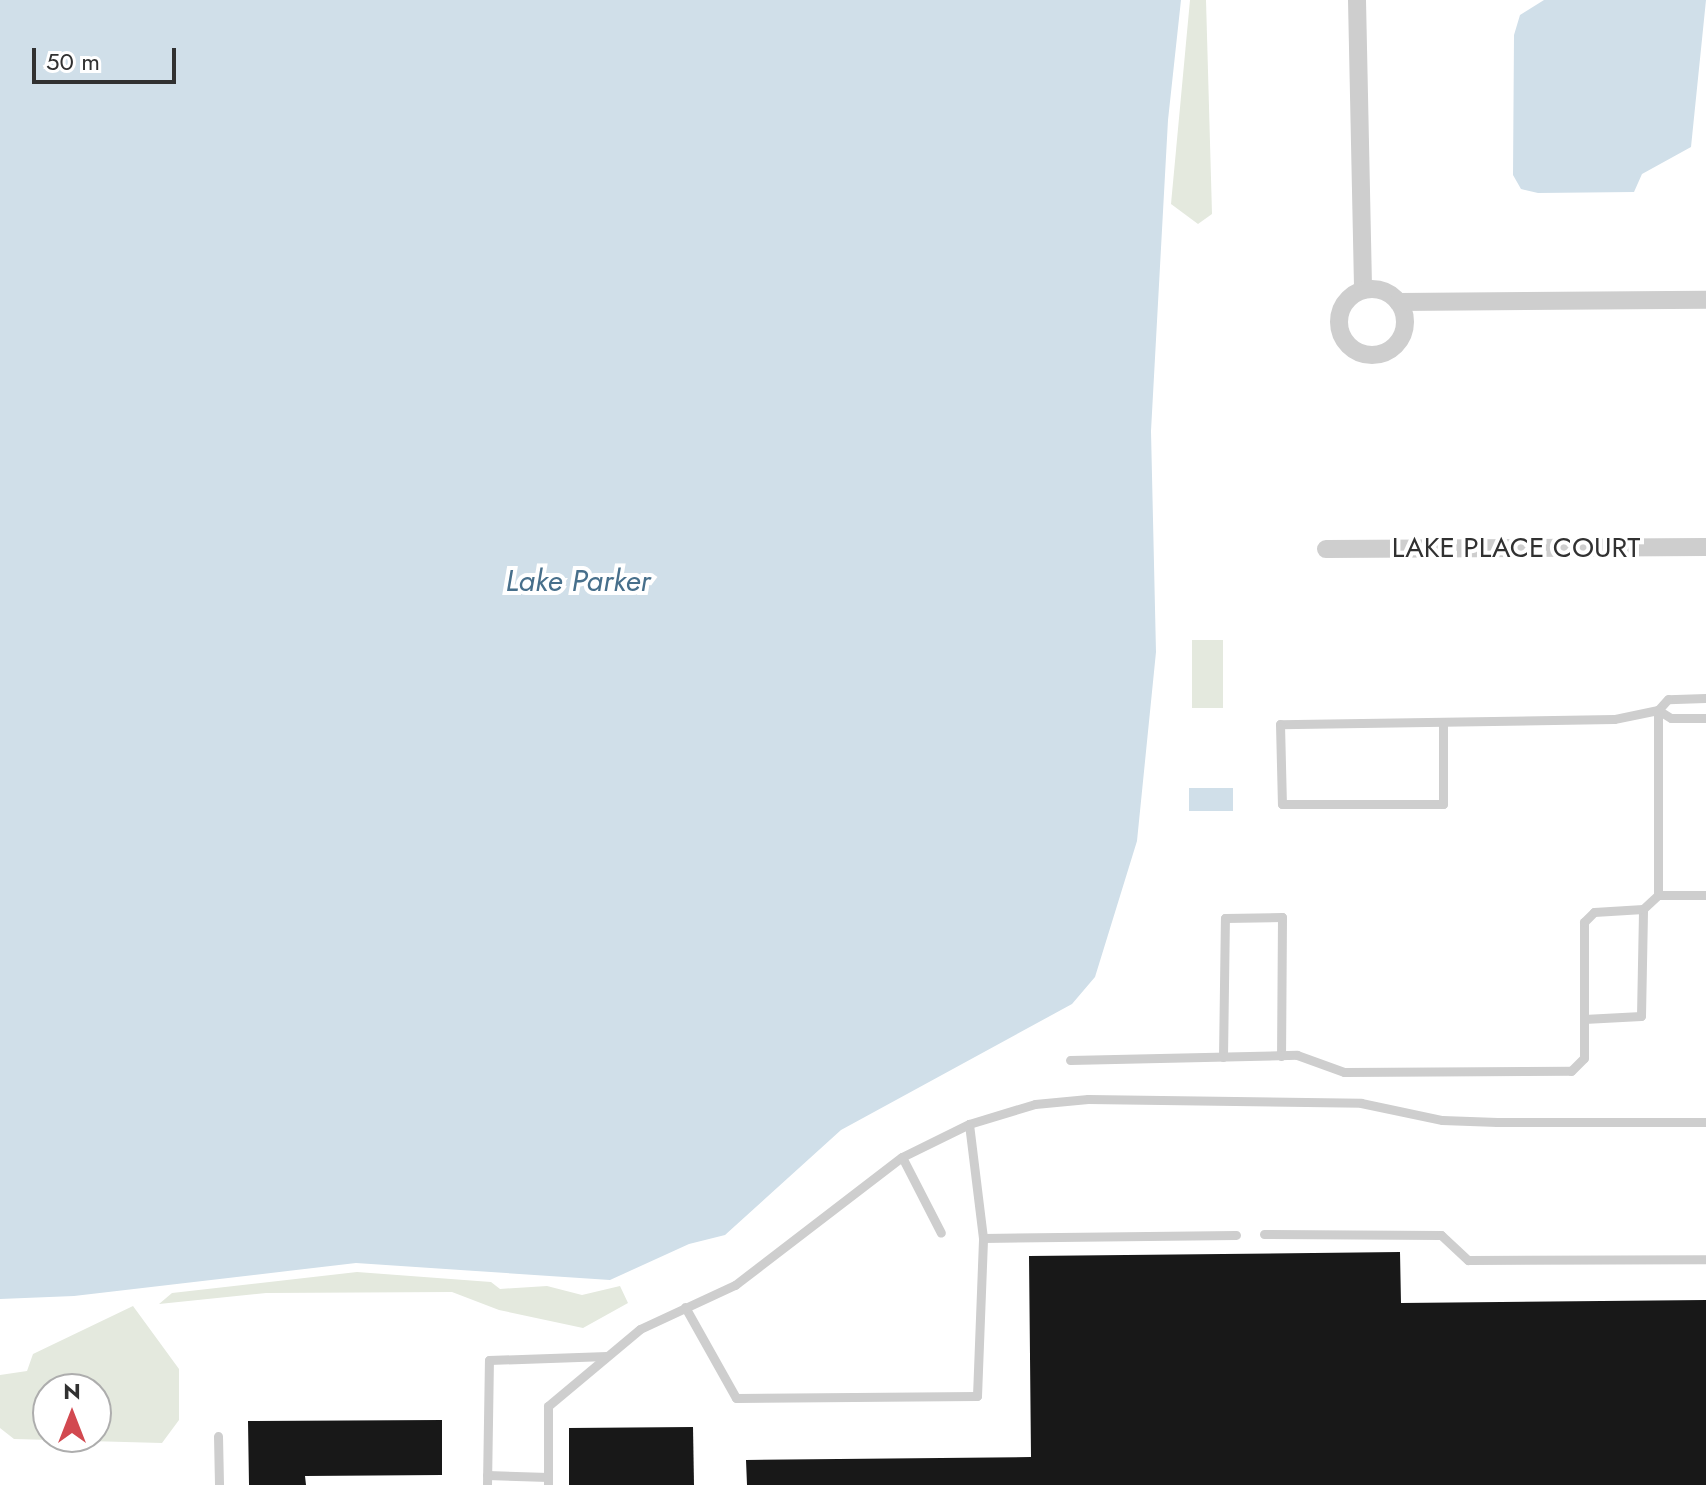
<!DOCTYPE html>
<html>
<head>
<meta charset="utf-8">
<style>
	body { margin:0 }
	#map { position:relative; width:1706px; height:1485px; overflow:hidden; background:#fff; font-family:Jost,sans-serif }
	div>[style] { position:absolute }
	.green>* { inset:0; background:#e4e9de }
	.water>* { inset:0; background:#d0dfe9 }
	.building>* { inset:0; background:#181818 }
	.lane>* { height:9px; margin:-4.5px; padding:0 4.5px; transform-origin:4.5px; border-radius:4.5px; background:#cecece }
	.street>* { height:18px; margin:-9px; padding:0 9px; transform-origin:9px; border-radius:9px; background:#cecece }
	.street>.ring { margin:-9px; padding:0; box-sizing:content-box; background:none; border:18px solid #cecece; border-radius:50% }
	span { translate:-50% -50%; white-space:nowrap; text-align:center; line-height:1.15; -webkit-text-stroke:8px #fff; paint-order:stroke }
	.street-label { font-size:28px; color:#313131 }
	.water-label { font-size:30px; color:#476f8b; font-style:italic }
	.north { position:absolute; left:32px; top:1373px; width:80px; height:80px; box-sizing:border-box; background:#fff; border:2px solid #adadad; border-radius:50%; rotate:0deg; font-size:22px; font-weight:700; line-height:32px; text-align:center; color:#313131 }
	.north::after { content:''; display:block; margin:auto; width:28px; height:36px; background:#d24950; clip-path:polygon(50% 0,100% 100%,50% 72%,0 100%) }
	.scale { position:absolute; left:32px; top:48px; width:144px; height:36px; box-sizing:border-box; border:4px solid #313131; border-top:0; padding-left:10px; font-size:24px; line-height:28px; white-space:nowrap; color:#313131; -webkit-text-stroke:6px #fff; paint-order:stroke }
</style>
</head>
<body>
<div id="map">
	<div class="green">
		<i style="clip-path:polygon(1190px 0,1206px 0,1212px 214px,1198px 224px,1171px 204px)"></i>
		<i style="clip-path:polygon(1192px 640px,1223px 640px,1223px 708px,1192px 708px)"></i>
		<i style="clip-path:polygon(357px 1272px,491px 1282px,500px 1289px,547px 1286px,582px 1295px,620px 1286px,628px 1303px,583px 1328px,499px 1310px,452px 1292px,266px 1293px,159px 1304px,172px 1293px)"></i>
		<i style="clip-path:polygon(evenodd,133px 1306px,179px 1369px,179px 1420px,162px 1443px,14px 1439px,0 1428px,0 1375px,27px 1371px,33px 1354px,133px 1306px,48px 1389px,96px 1389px,96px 1437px,48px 1437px,48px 1389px)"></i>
	</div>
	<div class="water">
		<i style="clip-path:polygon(0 0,1181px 0,1168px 120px,1151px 431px,1156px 652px,1137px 841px,1095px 977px,1072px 1004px,841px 1130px,725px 1235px,689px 1244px,610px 1280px,356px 1263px,74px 1296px,0 1299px)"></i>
		<i style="clip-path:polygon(1544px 0,1706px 0,1691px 147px,1642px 174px,1634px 192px,1538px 193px,1521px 189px,1513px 175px,1514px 35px,1520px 15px)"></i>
		<i style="clip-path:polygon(1189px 788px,1233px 788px,1233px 811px,1189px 811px)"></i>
	</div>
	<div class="building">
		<i style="clip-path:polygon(1400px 1252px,1401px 1303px,1706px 1300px,1706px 1485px,747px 1485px,746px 1460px,1031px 1457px,1029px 1256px)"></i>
		<i style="clip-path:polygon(442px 1420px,442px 1475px,305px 1476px,306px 1485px,249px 1485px,248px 1421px)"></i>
		<i style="clip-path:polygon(693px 1427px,694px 1485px,569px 1485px,569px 1428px)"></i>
	</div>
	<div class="lane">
		<i style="left:1706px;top:698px;width:38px;rotate:178deg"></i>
		<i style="left:1668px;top:699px;width:15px;rotate:132deg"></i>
		<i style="left:1658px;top:710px;width:15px;rotate:32deg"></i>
		<i style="left:1671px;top:718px;width:35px"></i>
		<i style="left:1658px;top:895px;width:48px"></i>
		<i style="left:1584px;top:1019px;width:57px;rotate:-3deg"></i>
		<i style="left:1641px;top:1016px;width:107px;rotate:-88.9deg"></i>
		<i style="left:1223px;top:1057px;width:139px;rotate:-89.2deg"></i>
		<i style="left:1225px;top:918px;width:57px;rotate:-1deg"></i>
		<i style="left:1282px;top:917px;width:139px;rotate:90.4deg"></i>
		<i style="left:1070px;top:1060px;width:227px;rotate:-1.3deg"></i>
		<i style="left:1297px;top:1055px;width:50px;rotate:19.9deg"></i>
		<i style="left:1344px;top:1072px;width:227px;rotate:-0.3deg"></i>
		<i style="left:1571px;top:1071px;width:18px;rotate:-45deg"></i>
		<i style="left:1584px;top:1058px;width:136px;rotate:-90deg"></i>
		<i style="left:1584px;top:922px;width:14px;rotate:-45deg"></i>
		<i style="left:1594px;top:912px;width:49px;rotate:-3.5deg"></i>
		<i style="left:1643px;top:909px;width:21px;rotate:-43deg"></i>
		<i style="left:1658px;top:895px;width:185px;rotate:-90deg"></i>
		<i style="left:1658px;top:710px;width:45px;rotate:168.4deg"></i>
		<i style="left:1614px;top:719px;width:334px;rotate:179.1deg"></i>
		<i style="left:1280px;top:724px;width:80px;rotate:88.6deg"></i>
		<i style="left:1282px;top:804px;width:161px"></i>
		<i style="left:1443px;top:804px;width:82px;rotate:-90deg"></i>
		<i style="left:969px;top:1124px;width:115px;rotate:83deg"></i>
		<i style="left:983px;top:1238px;width:253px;rotate:-0.7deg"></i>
		<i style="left:902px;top:1157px;width:85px;rotate:62.8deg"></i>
		<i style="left:1264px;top:1234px;width:177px;rotate:0.3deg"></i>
		<i style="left:1441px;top:1235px;width:37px;rotate:43deg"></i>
		<i style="left:1468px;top:1260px;width:238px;rotate:-0.2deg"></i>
		<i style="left:685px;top:1307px;width:104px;rotate:60.7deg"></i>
		<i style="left:736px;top:1398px;width:241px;rotate:-0.5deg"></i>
		<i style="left:977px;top:1396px;width:158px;rotate:-87.8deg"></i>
		<i style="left:218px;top:1436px;width:49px;rotate:88.8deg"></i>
		<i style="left:487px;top:1475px;width:61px;rotate:1.9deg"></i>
		<i style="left:487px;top:1485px;width:125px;rotate:-89.1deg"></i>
		<i style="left:489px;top:1360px;width:118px;rotate:-1.9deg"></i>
		<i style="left:548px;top:1485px;width:79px;rotate:-90deg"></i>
		<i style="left:548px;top:1406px;width:120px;rotate:-39.9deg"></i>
		<i style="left:640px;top:1329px;width:105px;rotate:-24.9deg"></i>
		<i style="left:735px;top:1285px;width:210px;rotate:-37.5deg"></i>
		<i style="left:902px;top:1157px;width:75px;rotate:-26.2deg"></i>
		<i style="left:969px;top:1124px;width:69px;rotate:-16.9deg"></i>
		<i style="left:1035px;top:1104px;width:53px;rotate:-5.4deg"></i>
		<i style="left:1088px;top:1099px;width:273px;rotate:0.8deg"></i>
		<i style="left:1361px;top:1103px;width:83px;rotate:11.9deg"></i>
		<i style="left:1442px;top:1120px;width:55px;rotate:2.1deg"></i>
		<i style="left:1497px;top:1122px;width:209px"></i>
	</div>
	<div class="street">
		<i style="left:1357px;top:0;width:290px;rotate:88.8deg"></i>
		<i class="ring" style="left:1339px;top:289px;width:48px;height:48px"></i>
		<i style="left:1398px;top:302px;width:308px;rotate:-0.4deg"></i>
		<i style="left:1326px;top:549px;width:380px;rotate:-0.3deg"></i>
	</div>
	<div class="street-label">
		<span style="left:1516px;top:548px">LAKE PLACE COURT</span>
	</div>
	<div class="water-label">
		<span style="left:578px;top:581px">Lake Parker</span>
	</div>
	<div class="north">N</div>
	<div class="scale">50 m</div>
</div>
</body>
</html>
